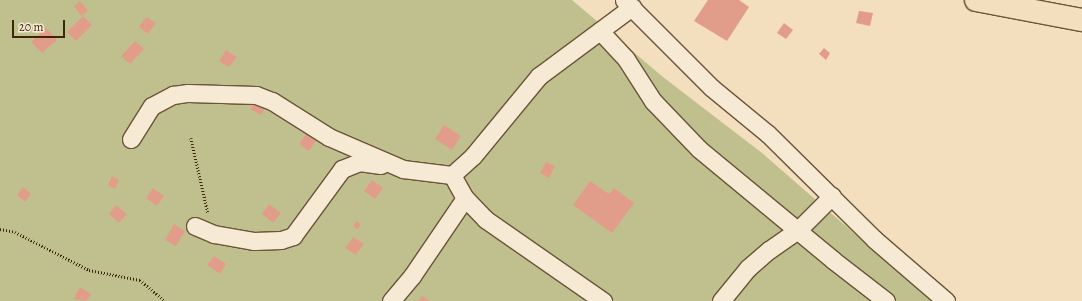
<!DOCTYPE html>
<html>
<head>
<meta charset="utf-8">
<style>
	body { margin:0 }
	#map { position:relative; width:1082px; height:301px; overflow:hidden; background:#f3debe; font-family:Alegreya,serif }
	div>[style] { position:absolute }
	.green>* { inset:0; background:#c0c08e }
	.building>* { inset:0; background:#e29d8a }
	.path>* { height:2.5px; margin-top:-1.25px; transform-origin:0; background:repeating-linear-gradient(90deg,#3e260d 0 1px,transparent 0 3px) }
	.roads { filter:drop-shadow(1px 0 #6b5439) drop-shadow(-1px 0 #6b5439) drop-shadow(0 1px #6b5439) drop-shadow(0 -1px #6b5439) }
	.street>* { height:17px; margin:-8.5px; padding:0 8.5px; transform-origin:8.5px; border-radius:8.5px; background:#f7ead5 }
	.primary>* { height:22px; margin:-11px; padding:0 11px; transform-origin:11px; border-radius:11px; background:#f3debe }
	span { translate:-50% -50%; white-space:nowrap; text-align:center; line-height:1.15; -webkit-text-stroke:3px #f7ead5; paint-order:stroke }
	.scale { position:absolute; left:12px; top:20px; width:53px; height:18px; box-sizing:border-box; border:2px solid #3e260d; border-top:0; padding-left:5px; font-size:12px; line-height:14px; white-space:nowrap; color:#3e260d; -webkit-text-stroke:3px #f7ead5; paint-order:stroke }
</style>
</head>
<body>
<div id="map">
	<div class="green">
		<i style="clip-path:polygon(0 0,572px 0,663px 77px,762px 153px,932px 301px,0 301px)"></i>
	</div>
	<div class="building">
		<i style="clip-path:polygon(708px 0,739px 0,749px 7px,727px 41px,694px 21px)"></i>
		<i style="clip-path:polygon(80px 1px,88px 11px,81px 16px,74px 6px)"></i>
		<i style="clip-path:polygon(859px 11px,873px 13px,870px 26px,856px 23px)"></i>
		<i style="clip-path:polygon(83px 16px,92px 25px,76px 41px,67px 32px)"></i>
		<i style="clip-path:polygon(146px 17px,156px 23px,148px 34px,139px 27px)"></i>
		<i style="clip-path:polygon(784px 23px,793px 30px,786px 39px,777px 33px)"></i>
		<i style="clip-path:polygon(46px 28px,57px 40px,42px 53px,31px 42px)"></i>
		<i style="clip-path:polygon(135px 41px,144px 49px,130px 64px,121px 56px)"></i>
		<i style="clip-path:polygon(824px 48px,830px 53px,826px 60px,819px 54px)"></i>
		<i style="clip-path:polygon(226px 50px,237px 57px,229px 67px,219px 61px)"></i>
		<i style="clip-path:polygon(256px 99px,267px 105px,261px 115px,250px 109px)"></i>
		<i style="clip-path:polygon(444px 125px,461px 136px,452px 150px,435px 139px)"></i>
		<i style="clip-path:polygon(306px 134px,316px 141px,309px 151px,299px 144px)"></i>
		<i style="clip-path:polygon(546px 162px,555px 166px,549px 178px,540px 173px)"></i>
		<i style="clip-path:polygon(112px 176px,119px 180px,115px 189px,108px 185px)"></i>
		<i style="clip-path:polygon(372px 180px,383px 188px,375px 199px,364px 191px)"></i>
		<i style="clip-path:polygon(590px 181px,609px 194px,614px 188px,634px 203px,612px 233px,573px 205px)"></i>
		<i style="clip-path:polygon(23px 187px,31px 194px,25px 202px,17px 195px)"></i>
		<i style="clip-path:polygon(153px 188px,164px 196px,157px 206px,146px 198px)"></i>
		<i style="clip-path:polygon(269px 204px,281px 213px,273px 223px,262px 214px)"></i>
		<i style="clip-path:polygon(116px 205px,127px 214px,119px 223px,109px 214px)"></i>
		<i style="clip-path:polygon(356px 221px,361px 224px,358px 229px,353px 227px)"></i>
		<i style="clip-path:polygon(174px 224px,185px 231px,176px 246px,165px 240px)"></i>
		<i style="clip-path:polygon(353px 237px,364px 244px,356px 255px,345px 248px)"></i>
		<i style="clip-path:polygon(214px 256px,226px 264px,220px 274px,207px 265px)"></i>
		<i style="clip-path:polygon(80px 287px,91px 294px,86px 301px,73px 299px)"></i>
		<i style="clip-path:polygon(422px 296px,430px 301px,418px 301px)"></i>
	</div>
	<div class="path">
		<i style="left:191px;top:138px;width:77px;rotate:77.2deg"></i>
		<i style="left:0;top:229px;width:15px;rotate:11deg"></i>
		<i style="left:15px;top:232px;width:83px;rotate:27.2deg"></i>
		<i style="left:89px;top:270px;width:52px;rotate:11.1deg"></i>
		<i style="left:140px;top:280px;width:33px;rotate:40deg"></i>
	</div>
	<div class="roads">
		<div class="street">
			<i style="left:624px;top:0;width:124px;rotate:45deg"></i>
			<i style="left:712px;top:88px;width:72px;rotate:39.4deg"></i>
			<i style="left:768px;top:134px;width:149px;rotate:44.7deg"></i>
			<i style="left:874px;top:239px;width:95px;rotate:40.7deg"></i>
			<i style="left:600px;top:31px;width:38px;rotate:47deg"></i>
			<i style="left:626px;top:59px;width:50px;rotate:57.3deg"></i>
			<i style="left:653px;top:101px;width:66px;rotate:46.2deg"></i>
			<i style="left:699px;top:149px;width:174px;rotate:39.6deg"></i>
			<i style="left:833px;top:260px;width:67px;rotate:37.7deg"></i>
			<i style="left:131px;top:139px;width:39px;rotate:-58deg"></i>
			<i style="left:152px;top:106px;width:24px;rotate:-28deg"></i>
			<i style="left:173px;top:95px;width:15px;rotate:-8deg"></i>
			<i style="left:188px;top:93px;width:68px;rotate:1.7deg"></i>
			<i style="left:256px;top:95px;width:17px;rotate:21deg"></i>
			<i style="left:272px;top:101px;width:67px;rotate:32.3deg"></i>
			<i style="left:329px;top:137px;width:81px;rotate:23.4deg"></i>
			<i style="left:403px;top:169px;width:49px;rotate:7deg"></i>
			<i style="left:452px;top:175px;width:28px;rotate:-42deg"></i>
			<i style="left:473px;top:156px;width:104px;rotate:-50.5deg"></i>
			<i style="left:539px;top:76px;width:116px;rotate:-36.6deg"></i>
			<i style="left:452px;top:175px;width:26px;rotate:61deg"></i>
			<i style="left:465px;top:198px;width:29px;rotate:46deg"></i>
			<i style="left:485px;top:219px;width:144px;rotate:34.8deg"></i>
			<i style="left:195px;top:226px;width:21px;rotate:23deg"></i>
			<i style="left:214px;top:234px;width:41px;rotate:9.9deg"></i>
			<i style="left:254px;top:241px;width:27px;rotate:-2deg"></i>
			<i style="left:281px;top:240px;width:13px;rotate:-18deg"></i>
			<i style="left:293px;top:236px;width:83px;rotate:-53.8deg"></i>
			<i style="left:342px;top:169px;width:18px;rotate:-22deg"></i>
			<i style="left:359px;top:162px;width:22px;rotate:8deg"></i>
			<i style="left:391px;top:301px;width:33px;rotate:-50deg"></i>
			<i style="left:412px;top:276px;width:94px;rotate:-55.8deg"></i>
			<i style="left:721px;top:301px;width:43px;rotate:-50.7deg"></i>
			<i style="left:748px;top:268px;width:28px;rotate:-41deg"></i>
			<i style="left:769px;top:250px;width:35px;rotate:-35deg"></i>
			<i style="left:798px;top:230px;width:48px;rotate:-45deg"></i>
		</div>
		<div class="primary">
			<i style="left:976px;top:0;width:108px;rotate:10.7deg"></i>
		</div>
	</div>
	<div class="scale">20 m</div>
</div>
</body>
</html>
